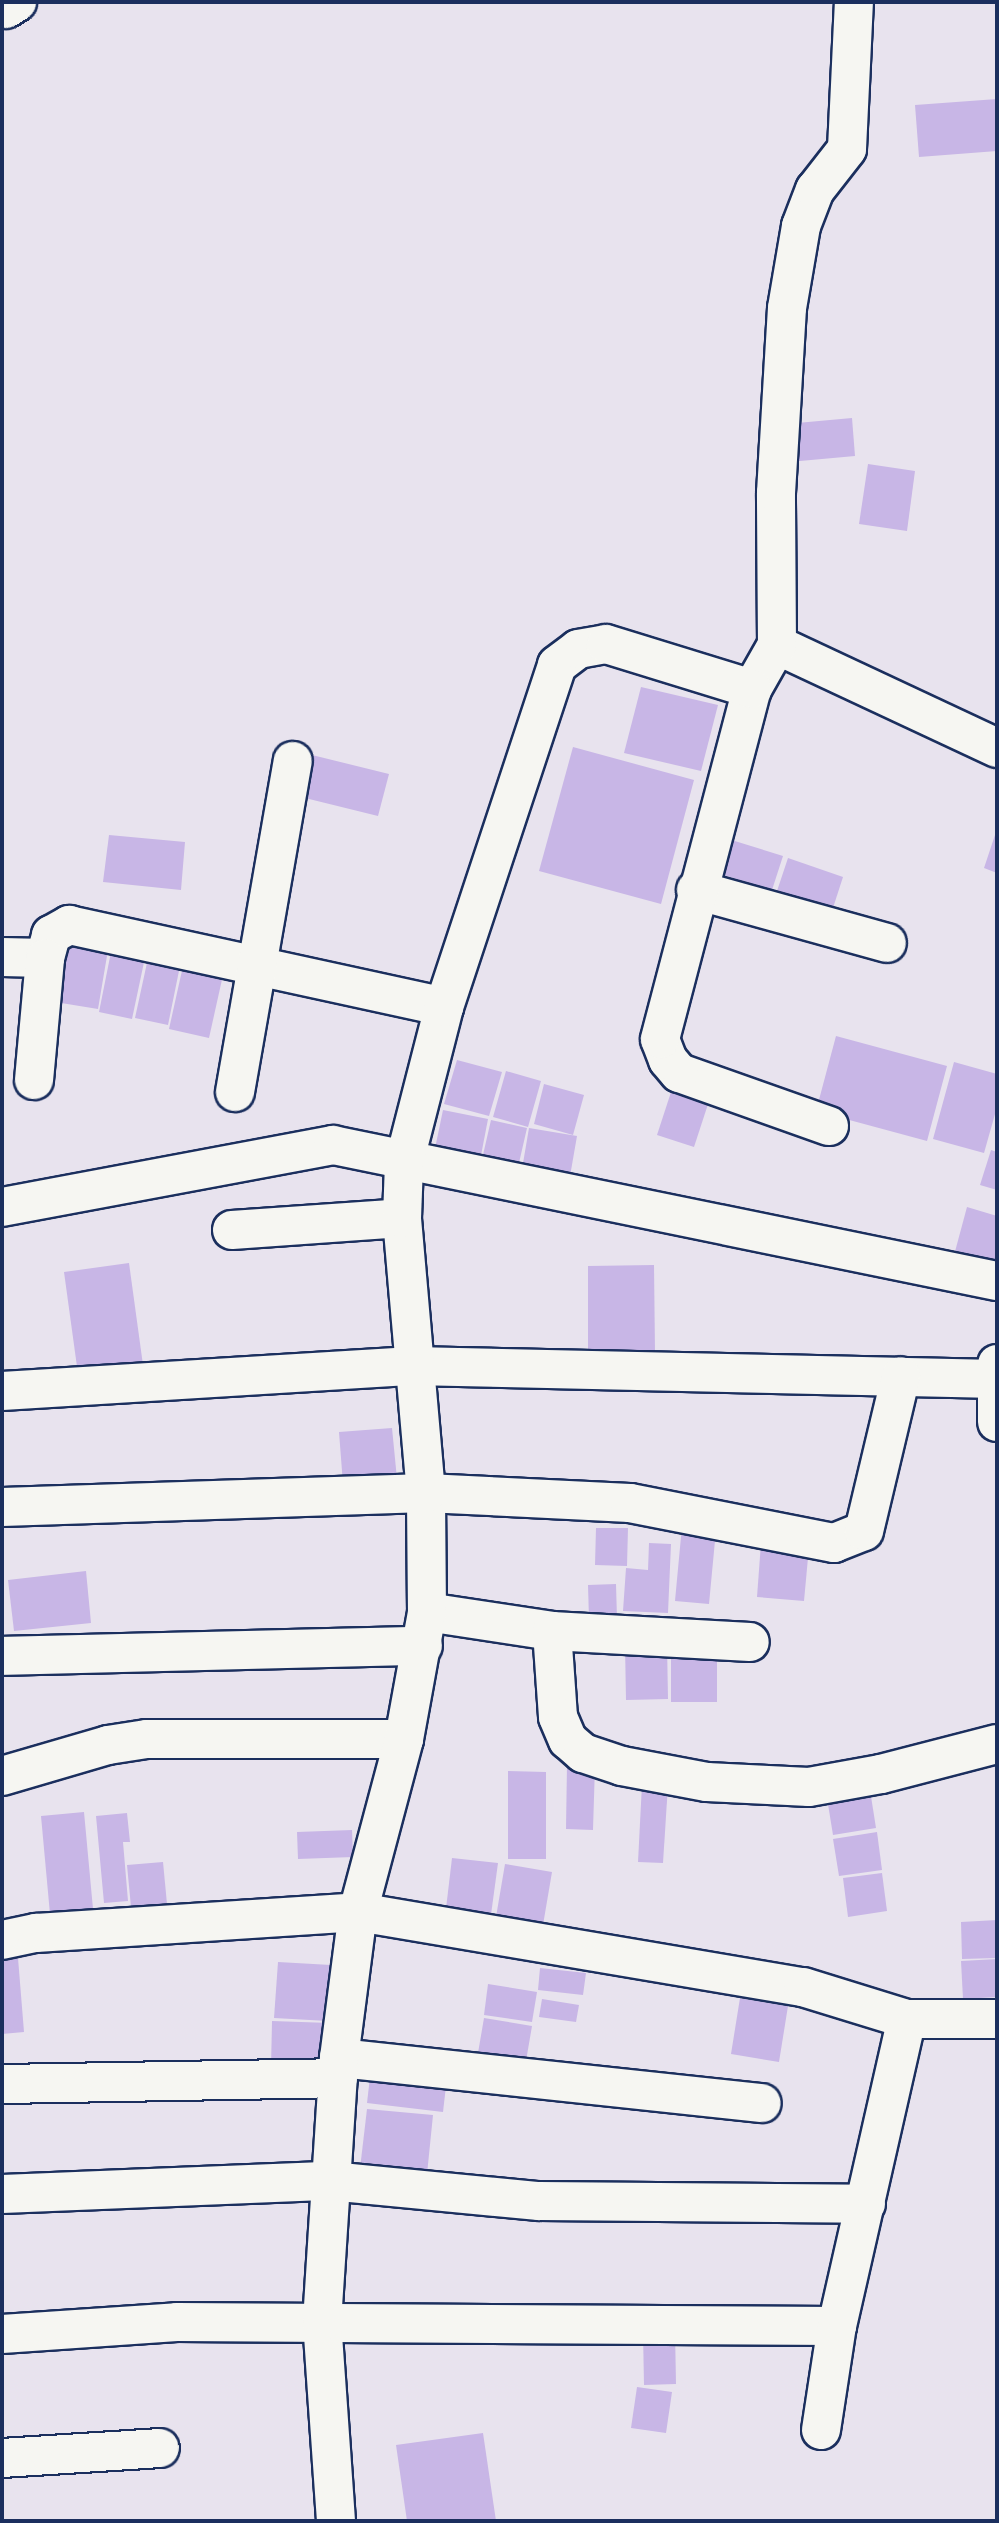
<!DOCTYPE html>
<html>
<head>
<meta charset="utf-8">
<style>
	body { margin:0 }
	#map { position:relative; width:999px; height:2523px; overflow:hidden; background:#e8e3ee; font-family:Kalam,sans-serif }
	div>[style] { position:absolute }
	.building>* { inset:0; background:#c8b6e6 }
	.roads { filter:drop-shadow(2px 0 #1b2f5e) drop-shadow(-2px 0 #1b2f5e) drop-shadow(0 2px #1b2f5e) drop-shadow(0 -2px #1b2f5e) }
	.minor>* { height:38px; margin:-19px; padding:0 19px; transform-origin:19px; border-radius:19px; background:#f6f6f2 }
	span { translate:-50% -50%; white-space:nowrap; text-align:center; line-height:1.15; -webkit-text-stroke:5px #f6f6f2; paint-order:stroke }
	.frame { position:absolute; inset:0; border:4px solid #1b2f5e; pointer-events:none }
</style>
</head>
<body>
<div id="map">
	<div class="building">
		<i style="clip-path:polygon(997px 99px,997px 151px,919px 157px,915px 105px)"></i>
		<i style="clip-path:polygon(852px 418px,855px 456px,789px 462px,786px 424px)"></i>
		<i style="clip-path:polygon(868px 464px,915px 471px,907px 531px,859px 524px)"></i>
		<i style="clip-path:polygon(641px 687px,718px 705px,701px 771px,624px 753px)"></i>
		<i style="clip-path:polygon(573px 747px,694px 780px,661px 904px,539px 871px)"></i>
		<i style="clip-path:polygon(312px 755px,389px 774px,378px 816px,301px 797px)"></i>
		<i style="clip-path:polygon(997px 829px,997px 873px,984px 868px)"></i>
		<i style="clip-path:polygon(109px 835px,185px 842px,181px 890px,103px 882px)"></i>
		<i style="clip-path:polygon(725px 838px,783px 856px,772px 890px,714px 872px)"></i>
		<i style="clip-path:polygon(788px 858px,843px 877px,831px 914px,776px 894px)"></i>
		<i style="clip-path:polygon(67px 936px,109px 944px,98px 1009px,55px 1002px)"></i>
		<i style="clip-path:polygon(113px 942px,147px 948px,132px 1019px,99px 1012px)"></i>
		<i style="clip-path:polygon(150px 949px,182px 956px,168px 1025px,135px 1018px)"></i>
		<i style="clip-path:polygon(185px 957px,225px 966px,209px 1038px,169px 1029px)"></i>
		<i style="clip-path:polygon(836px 1036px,947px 1066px,927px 1141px,816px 1111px)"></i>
		<i style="clip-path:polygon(457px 1060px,502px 1072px,489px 1116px,444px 1104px)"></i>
		<i style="clip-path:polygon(954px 1062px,997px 1074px,997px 1107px,984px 1153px,933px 1139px)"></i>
		<i style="clip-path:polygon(506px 1071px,541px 1081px,528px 1127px,493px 1117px)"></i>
		<i style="clip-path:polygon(544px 1084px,584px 1095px,573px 1135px,534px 1124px)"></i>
		<i style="clip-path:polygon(673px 1086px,710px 1098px,694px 1147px,657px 1135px)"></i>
		<i style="clip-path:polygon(443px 1110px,488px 1119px,478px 1171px,432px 1163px)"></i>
		<i style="clip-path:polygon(491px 1120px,527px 1128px,516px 1176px,480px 1168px)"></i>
		<i style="clip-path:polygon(529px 1128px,577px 1136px,569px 1182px,521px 1175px)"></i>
		<i style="clip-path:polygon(991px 1150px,997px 1152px,997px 1190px,980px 1185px)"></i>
		<i style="clip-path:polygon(967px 1207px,997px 1216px,997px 1270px,953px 1259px)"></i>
		<i style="clip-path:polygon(129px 1263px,143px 1365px,78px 1374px,64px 1272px)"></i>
		<i style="clip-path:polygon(654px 1265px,655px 1352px,588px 1353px,588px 1266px)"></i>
		<i style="clip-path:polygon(392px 1428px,397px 1479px,343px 1484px,339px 1432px)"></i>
		<i style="clip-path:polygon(682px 1526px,716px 1530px,709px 1604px,675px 1601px)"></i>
		<i style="clip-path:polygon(596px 1528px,628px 1528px,627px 1566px,595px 1565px)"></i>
		<i style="clip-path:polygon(649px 1543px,671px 1544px,668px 1613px,623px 1611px,626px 1568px,648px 1570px)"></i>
		<i style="clip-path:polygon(761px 1543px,809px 1547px,804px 1601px,757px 1597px)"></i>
		<i style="clip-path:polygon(86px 1571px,91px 1623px,14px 1631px,8px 1580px)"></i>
		<i style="clip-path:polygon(616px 1584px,617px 1619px,589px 1619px,588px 1585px)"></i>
		<i style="clip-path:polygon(667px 1644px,668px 1699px,626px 1700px,625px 1645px)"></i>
		<i style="clip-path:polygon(671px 1656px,717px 1656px,717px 1702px,671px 1702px)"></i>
		<i style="clip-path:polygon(567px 1764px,595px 1765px,593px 1830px,566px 1829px)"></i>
		<i style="clip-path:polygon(508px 1771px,546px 1772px,546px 1859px,508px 1859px)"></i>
		<i style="clip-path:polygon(642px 1784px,668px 1785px,663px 1863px,638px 1862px)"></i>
		<i style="clip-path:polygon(870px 1790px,876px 1828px,833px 1835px,827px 1798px)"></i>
		<i style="clip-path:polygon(84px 1812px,93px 1909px,50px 1914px,41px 1816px)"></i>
		<i style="clip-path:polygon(127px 1813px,130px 1842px,123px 1842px,128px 1901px,104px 1903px,96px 1816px)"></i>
		<i style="clip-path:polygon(352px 1830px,353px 1857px,298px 1859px,297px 1832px)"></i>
		<i style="clip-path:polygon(877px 1832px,882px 1870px,839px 1876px,833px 1839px)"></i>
		<i style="clip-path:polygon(452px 1858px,498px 1863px,490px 1922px,445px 1917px)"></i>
		<i style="clip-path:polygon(163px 1862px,167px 1904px,131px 1907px,127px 1865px)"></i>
		<i style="clip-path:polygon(505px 1864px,552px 1872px,543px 1925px,496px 1917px)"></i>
		<i style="clip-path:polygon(882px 1873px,887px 1911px,848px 1917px,843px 1878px)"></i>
		<i style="clip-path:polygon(997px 1920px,997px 1958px,962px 1959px,961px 1922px)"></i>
		<i style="clip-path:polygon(18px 1958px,24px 2032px,2px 2034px,2px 1960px)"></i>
		<i style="clip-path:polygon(997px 1959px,997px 1997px,963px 1999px,961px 1961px)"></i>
		<i style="clip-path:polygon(278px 1962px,331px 1965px,328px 2021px,274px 2018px)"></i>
		<i style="clip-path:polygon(540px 1968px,586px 1973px,583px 1995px,538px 1990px)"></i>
		<i style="clip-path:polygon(488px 1984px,537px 1992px,532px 2022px,484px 2015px)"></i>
		<i style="clip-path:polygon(740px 1998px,788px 2006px,779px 2062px,731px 2054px)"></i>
		<i style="clip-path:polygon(542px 1999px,579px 2005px,576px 2022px,539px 2017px)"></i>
		<i style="clip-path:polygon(484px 2018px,532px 2026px,526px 2061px,478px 2053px)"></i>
		<i style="clip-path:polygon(272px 2021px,330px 2023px,329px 2070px,271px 2068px)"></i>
		<i style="clip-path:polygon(370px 2077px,446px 2086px,443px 2112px,367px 2103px)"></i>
		<i style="clip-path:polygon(367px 2109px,433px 2115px,426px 2184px,359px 2177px)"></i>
		<i style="clip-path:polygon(675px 2331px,676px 2384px,644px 2385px,643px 2332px)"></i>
		<i style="clip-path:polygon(637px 2387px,672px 2392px,666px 2433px,631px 2428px)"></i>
		<i style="clip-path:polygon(483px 2433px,496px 2521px,407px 2521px,396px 2445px)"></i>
	</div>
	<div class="roads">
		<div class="minor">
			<i style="left:6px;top:9px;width:13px;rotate:-32deg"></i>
			<i style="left:777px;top:645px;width:243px;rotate:25.1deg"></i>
			<i style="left:696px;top:890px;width:198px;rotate:15.5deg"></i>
			<i style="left:2px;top:957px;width:43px;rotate:1.3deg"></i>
			<i style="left:45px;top:958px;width:24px;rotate:-75deg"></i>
			<i style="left:51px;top:935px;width:21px;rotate:-29deg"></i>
			<i style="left:69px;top:925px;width:384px;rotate:12.3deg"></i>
			<i style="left:34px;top:1080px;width:122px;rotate:-84.8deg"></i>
			<i style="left:235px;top:1092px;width:336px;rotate:-80.1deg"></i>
			<i style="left:829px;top:1126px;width:159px;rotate:-160.5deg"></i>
			<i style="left:679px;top:1073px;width:17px;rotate:-130deg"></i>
			<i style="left:668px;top:1060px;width:22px;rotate:-111deg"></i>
			<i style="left:660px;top:1039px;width:362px;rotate:-75.3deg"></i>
			<i style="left:752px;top:689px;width:51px;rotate:-60.4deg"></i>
			<i style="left:777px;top:645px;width:152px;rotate:-90.4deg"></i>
			<i style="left:776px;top:493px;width:185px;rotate:-86.6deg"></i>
			<i style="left:787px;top:308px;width:83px;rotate:-80.3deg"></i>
			<i style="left:801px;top:226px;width:39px;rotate:-69deg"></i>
			<i style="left:815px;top:190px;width:52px;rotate:-52deg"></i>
			<i style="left:847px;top:149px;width:147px;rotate:-87.3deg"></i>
			<i style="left:2px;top:1207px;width:337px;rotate:-10.6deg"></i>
			<i style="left:333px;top:1145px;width:678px;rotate:11.58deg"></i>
			<i style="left:232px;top:1230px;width:170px;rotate:-4deg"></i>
			<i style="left:997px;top:1364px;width:58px;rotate:90deg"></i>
			<i style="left:2px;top:1391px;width:411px;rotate:-3.5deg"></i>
			<i style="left:412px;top:1366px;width:585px;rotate:1.27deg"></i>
			<i style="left:2px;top:1507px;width:424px;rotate:-1.9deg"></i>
			<i style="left:426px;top:1493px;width:204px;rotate:2.8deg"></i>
			<i style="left:630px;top:1503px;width:208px;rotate:11.1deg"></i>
			<i style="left:834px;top:1543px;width:32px;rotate:-22deg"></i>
			<i style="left:864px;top:1531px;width:159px;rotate:-76.6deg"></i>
			<i style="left:427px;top:1612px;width:126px;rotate:8.6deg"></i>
			<i style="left:552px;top:1631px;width:198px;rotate:3.2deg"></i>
			<i style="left:552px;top:1631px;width:86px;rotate:86deg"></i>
			<i style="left:558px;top:1717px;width:25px;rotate:67deg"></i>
			<i style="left:568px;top:1740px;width:20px;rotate:41deg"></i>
			<i style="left:583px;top:1753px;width:41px;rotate:18.4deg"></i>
			<i style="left:622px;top:1766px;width:86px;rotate:10.7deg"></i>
			<i style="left:707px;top:1782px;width:102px;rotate:2.8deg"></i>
			<i style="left:809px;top:1787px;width:73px;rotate:-10.2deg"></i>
			<i style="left:881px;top:1774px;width:120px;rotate:-14.5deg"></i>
			<i style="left:2px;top:1656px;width:421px;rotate:-1.4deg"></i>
			<i style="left:2px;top:1776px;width:110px;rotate:-16.3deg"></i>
			<i style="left:108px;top:1745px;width:39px;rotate:-9deg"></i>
			<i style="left:147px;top:1739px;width:257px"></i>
			<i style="left:2px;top:1940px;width:35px;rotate:-12deg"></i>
			<i style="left:36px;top:1933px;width:323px;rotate:-3.7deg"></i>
			<i style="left:358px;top:1912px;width:451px;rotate:9.6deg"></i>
			<i style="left:803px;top:1987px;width:109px;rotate:17.1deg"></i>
			<i style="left:907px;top:2019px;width:90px"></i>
			<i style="left:339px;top:2058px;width:425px;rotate:6.1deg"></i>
			<i style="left:2px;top:2084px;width:336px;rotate:-1deg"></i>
			<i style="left:2px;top:2194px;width:328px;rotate:-2.3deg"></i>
			<i style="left:330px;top:2181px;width:210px;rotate:5.5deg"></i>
			<i style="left:539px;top:2201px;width:327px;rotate:0.5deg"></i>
			<i style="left:2px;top:2334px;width:175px;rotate:-3.9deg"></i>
			<i style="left:177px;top:2322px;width:660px;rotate:0.35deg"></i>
			<i style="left:837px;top:2326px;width:315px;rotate:-77.2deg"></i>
			<i style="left:821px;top:2430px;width:105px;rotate:-81.3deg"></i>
			<i style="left:2px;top:2458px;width:158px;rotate:-3.6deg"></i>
			<i style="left:336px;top:2521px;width:199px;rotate:-94deg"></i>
			<i style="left:322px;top:2322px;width:265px;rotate:-86.3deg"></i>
			<i style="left:339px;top:2058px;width:147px;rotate:-82.6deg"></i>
			<i style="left:358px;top:1912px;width:179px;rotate:-75.1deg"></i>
			<i style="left:404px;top:1739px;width:129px;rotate:-79.7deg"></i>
			<i style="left:427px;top:1612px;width:119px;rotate:-90.5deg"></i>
			<i style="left:426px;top:1493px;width:276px;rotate:-95deg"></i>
			<i style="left:402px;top:1218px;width:55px;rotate:-87.9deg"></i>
			<i style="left:404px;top:1163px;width:161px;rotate:-75.6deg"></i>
			<i style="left:444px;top:1007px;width:360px;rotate:-71.7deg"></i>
			<i style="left:557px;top:665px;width:26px;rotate:-37deg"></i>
			<i style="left:578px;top:649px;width:28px;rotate:-10deg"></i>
			<i style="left:606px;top:644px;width:153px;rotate:17.1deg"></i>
		</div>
	</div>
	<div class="frame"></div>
</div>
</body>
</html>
